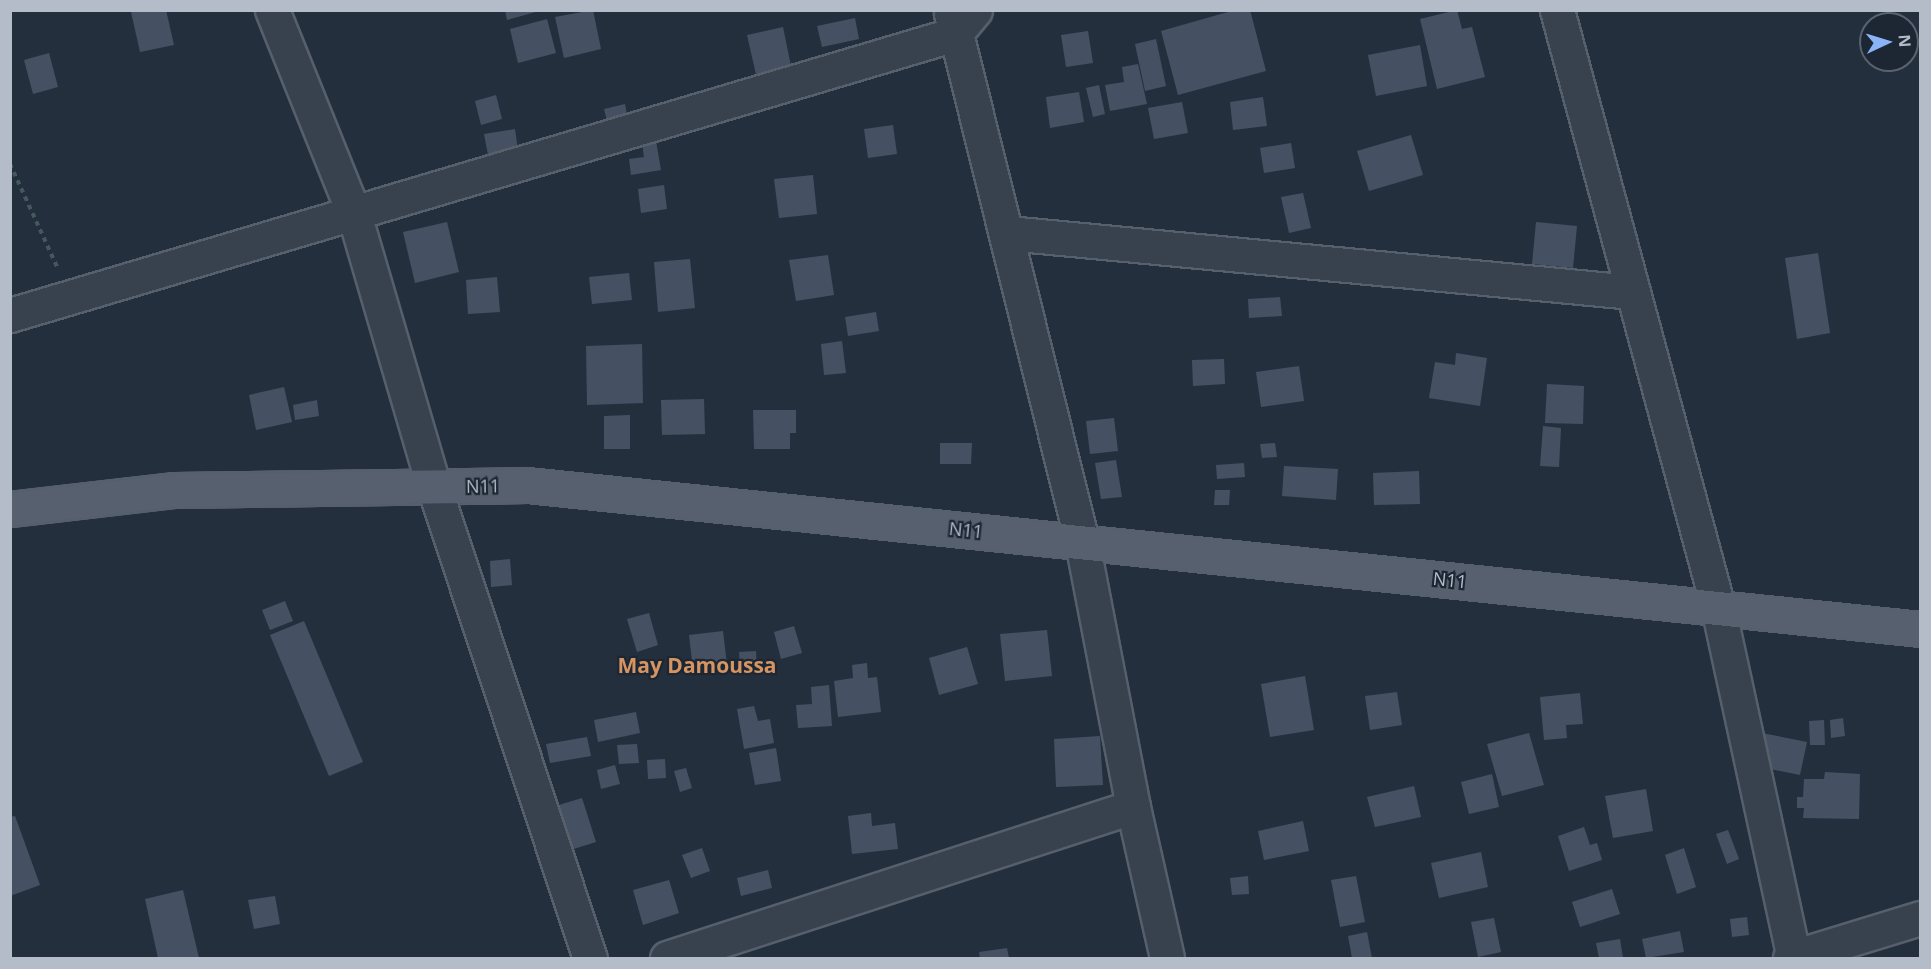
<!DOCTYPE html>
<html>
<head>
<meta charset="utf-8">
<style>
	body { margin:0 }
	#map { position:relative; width:1931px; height:969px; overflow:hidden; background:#242f3e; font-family:"Open Sans",sans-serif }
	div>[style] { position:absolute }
	.building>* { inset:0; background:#455162 }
	.path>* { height:4px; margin-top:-2px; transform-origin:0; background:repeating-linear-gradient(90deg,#44595c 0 4.5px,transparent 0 9px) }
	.roads { filter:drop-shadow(2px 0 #565f6c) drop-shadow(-2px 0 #565f6c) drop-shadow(0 2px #565f6c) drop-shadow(0 -2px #565f6c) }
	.minor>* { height:33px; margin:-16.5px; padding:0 16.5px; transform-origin:16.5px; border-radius:16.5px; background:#38414e }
	.primary>* { height:33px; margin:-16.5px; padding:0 16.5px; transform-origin:16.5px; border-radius:16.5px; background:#56606e }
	span { translate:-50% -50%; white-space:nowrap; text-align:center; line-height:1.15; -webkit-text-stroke:4.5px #1d2633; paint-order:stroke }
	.street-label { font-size:18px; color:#b4bcc9 }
	.quarter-label { font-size:21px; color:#d59563; font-weight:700 }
	.frame { position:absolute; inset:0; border:12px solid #b4bcc9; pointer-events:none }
	.north { position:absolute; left:1859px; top:12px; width:60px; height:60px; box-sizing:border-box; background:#1d2633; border:2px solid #59626f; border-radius:50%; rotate:86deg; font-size:16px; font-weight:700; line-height:24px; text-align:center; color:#b4bcc9 }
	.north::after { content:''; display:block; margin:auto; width:21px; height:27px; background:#8ab4f8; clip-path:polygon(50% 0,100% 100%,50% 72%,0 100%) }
</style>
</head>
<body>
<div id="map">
	<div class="building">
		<i style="clip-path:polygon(166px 10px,174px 45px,140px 52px,131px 12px)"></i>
		<i style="clip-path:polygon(505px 10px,539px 10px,539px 11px,507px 20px)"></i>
		<i style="clip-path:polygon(593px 10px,601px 49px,564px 58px,555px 17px)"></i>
		<i style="clip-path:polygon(1235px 10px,1250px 10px,1266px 71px,1178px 95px,1161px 31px)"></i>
		<i style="clip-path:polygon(1457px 10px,1462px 29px,1472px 27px,1485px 77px,1437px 89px,1420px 19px)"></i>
		<i style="clip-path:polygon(855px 18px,859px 39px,822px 47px,817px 26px)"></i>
		<i style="clip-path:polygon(547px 19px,556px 53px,518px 63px,510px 29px)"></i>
		<i style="clip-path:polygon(783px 27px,792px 71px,757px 79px,747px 35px)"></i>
		<i style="clip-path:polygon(1088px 31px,1093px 63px,1066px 67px,1061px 35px)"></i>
		<i style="clip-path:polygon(1156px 39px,1166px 86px,1145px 91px,1135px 44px)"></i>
		<i style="clip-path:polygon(1420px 45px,1427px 86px,1376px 96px,1368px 55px)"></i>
		<i style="clip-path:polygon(49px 53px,58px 87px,33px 94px,24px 60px)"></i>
		<i style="clip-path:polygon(1138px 64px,1147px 104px,1110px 111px,1105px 85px,1124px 82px,1122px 67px)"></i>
		<i style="clip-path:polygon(1099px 85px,1105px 114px,1093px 117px,1086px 88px)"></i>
		<i style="clip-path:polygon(1079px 92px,1084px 122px,1050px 128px,1046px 97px)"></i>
		<i style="clip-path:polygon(496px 95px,502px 119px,481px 125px,475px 101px)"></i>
		<i style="clip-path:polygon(1263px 97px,1267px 126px,1233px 130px,1230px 102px)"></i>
		<i style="clip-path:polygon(1182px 102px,1188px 133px,1154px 139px,1148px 108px)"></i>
		<i style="clip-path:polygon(625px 104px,628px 120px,608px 125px,604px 109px)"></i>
		<i style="clip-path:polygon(893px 125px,897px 154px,868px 158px,864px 129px)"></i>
		<i style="clip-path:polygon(515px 129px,518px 150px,488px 155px,484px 134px)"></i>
		<i style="clip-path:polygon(1411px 135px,1423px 175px,1369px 191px,1357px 151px)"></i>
		<i style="clip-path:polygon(656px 141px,661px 170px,631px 175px,629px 159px,644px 157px,642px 143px)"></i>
		<i style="clip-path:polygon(1291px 143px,1295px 168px,1264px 173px,1260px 148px)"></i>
		<i style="clip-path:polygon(813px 175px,817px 214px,779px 218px,774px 179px)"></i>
		<i style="clip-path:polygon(664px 185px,667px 209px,641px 213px,638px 189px)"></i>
		<i style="clip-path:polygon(1303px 193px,1311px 228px,1289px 233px,1281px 197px)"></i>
		<i style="clip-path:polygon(447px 222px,459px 272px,415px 283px,403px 232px)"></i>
		<i style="clip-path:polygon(1536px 222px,1577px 226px,1573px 268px,1532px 264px)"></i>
		<i style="clip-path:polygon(1818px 253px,1830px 333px,1797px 339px,1785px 258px)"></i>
		<i style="clip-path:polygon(828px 255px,834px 295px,796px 301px,789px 260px)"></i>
		<i style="clip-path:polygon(690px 259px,695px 308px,658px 312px,654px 262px)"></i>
		<i style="clip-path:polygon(629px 273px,632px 300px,592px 304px,589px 277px)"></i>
		<i style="clip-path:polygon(497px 277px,500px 312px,468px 314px,466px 280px)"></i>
		<i style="clip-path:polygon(1280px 297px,1282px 316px,1249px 318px,1248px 299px)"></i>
		<i style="clip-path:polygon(876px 312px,879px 331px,848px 336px,845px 317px)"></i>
		<i style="clip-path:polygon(842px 341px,846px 373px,824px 375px,821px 344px)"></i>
		<i style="clip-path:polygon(642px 344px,643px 403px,587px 405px,586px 346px)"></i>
		<i style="clip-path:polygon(1456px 353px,1487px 358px,1480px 406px,1429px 398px,1435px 362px,1455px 365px)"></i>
		<i style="clip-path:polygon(1224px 359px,1225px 384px,1193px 386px,1192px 360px)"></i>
		<i style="clip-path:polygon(1299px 366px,1304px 401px,1261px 407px,1256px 372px)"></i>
		<i style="clip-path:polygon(1547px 384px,1584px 386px,1583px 424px,1545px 423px)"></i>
		<i style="clip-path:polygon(284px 387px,292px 422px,256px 430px,249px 395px)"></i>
		<i style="clip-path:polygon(704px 399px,705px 434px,662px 435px,661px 400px)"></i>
		<i style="clip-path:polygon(317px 400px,319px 416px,295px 420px,293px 405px)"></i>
		<i style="clip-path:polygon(753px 410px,796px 410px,796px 433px,790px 433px,790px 449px,754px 449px)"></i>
		<i style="clip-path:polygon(630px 415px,630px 449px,604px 449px,604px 416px)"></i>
		<i style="clip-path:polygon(1114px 418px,1118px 451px,1090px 454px,1086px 421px)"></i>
		<i style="clip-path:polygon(1543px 426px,1561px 428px,1559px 467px,1540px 466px)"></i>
		<i style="clip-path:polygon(940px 443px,972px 443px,971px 464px,940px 464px)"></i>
		<i style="clip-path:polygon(1275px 443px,1277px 457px,1262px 458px,1260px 444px)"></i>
		<i style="clip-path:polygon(1116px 460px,1122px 497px,1101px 499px,1095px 463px)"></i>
		<i style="clip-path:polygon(1244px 463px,1245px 477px,1217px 479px,1216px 465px)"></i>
		<i style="clip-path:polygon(1284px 466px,1338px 469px,1336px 500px,1282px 496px)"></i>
		<i style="clip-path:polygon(1419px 471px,1420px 504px,1374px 505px,1373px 473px)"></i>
		<i style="clip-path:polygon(1215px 490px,1230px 490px,1229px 505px,1214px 505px)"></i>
		<i style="clip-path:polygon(510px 559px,512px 585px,491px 587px,490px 561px)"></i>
		<i style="clip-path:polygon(285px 601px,293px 621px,270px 630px,262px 610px)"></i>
		<i style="clip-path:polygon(649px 613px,658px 645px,637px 652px,627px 619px)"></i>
		<i style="clip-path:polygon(304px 621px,363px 762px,329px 776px,270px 635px)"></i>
		<i style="clip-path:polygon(794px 626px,802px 653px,781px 659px,774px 632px)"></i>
		<i style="clip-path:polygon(1047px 630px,1052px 676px,1005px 681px,1000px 634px)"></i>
		<i style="clip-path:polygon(723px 631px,727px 665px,693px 669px,689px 635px)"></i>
		<i style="clip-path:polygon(967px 647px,978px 684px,939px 695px,929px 658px)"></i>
		<i style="clip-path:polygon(756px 651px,757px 669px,740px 669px,739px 652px)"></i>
		<i style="clip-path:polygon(867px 663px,868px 678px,877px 677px,881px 712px,838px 717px,834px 681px,853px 678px,852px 665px)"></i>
		<i style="clip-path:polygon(1305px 676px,1314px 730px,1270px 737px,1261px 684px)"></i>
		<i style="clip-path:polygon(829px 685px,832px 726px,798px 728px,796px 705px,812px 704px,811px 687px)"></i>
		<i style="clip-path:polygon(1397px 692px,1402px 725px,1370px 730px,1365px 696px)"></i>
		<i style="clip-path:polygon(1580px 693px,1583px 724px,1566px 725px,1567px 738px,1544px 740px,1540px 697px)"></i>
		<i style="clip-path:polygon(754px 706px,758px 721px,770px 719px,774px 743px,744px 749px,737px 709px)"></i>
		<i style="clip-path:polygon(636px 712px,640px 733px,598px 742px,594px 720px)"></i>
		<i style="clip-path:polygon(1843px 718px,1845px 736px,1831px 738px,1830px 720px)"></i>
		<i style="clip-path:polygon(1824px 720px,1825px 745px,1810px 745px,1809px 721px)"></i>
		<i style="clip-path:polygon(1529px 733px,1544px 785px,1502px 796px,1487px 744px)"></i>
		<i style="clip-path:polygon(1762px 733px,1807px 742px,1800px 775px,1756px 766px)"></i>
		<i style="clip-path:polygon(1100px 736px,1103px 785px,1056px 787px,1054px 739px)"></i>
		<i style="clip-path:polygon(587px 737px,591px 756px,550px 763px,546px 744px)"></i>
		<i style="clip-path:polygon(637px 744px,639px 763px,619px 764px,617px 745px)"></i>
		<i style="clip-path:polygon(776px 748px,781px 781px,755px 785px,749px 753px)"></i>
		<i style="clip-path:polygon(665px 759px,666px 778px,648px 779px,647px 760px)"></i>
		<i style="clip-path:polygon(615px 765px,620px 784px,601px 789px,597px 770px)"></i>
		<i style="clip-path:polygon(686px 768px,692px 788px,680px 792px,674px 771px)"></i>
		<i style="clip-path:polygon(1825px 772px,1860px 774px,1859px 819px,1803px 818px,1804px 808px,1797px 808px,1797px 797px,1803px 797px,1804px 779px,1824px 779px)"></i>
		<i style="clip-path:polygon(1492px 774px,1499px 807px,1469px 814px,1461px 782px)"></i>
		<i style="clip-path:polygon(1414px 786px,1421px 817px,1375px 827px,1367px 797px)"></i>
		<i style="clip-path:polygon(1646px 789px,1653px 831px,1613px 838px,1605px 796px)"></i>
		<i style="clip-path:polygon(582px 798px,596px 842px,564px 852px,549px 808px)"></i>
		<i style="clip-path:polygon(871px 813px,872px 826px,895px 823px,898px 849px,852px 854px,848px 816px)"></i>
		<i style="clip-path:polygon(15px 816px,40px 885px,10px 896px,10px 817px)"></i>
		<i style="clip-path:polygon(1303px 821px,1309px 851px,1264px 860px,1258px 831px)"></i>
		<i style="clip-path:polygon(1584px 827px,1590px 845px,1597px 843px,1602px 860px,1569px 871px,1558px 836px)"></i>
		<i style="clip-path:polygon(1728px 830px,1739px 859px,1727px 864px,1716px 834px)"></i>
		<i style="clip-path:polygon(702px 848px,710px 871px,691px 878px,682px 855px)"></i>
		<i style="clip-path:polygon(1684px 848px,1696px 887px,1677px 894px,1665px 855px)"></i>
		<i style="clip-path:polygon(1481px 852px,1488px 887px,1439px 898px,1431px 863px)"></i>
		<i style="clip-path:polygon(768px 870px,772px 888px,741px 896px,737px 878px)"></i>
		<i style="clip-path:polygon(1248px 876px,1249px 894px,1232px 895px,1230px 878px)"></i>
		<i style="clip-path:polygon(1356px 876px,1365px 922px,1340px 927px,1331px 880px)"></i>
		<i style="clip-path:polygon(669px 880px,679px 913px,643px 925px,633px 890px)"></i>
		<i style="clip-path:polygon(1612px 889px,1620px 914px,1580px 927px,1572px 902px)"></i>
		<i style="clip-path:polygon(183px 890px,199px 958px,158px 958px,145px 899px)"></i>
		<i style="clip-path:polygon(275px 896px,280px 924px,254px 929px,248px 900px)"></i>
		<i style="clip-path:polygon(1747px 917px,1749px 935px,1732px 937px,1730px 919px)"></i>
		<i style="clip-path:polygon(1494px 918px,1501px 952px,1478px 957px,1471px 922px)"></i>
		<i style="clip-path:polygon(1680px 931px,1684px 952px,1646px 958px,1642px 939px)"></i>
		<i style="clip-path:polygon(1367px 932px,1372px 958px,1352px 958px,1348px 936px)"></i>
		<i style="clip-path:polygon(1620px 939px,1623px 958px,1599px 958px,1596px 943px)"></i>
		<i style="clip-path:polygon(1007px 948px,1009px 958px,980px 958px,979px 952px)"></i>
	</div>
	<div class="path">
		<i style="left:10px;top:164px;width:115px;rotate:65.4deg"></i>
	</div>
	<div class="roads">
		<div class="minor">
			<i style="left:272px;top:10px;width:220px;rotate:68.1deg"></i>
			<i style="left:354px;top:214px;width:284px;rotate:73.7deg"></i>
			<i style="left:434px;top:487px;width:496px;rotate:71.7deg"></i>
			<i style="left:1557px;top:10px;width:618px;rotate:74.91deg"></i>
			<i style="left:1718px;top:607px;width:359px;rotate:77.8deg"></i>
			<i style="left:951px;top:13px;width:545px;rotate:76.09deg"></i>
			<i style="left:1082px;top:542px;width:270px;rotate:79.1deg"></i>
			<i style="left:1133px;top:807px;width:155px;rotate:77.3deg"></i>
			<i style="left:1008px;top:233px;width:627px;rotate:5.4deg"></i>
			<i style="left:10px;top:315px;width:986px;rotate:-16.56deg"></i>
			<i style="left:955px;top:34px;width:31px;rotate:-50deg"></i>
			<i style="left:667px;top:958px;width:490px;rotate:-18deg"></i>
			<i style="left:1790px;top:958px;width:136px;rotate:-17.1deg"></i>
		</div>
		<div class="primary">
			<i style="left:10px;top:509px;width:166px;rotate:-6.6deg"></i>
			<i style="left:175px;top:490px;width:352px;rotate:-0.8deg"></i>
			<i style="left:527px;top:485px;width:1400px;rotate:5.9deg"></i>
		</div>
	</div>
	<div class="street-label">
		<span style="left:483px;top:486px;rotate:-1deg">N11</span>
		<span style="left:966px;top:530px;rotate:6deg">N11</span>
		<span style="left:1450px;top:580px;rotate:6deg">N11</span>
	</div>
	<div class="quarter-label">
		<span style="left:697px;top:665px">May Damoussa</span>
	</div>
	<div class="frame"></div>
	<div class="north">N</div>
</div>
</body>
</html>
